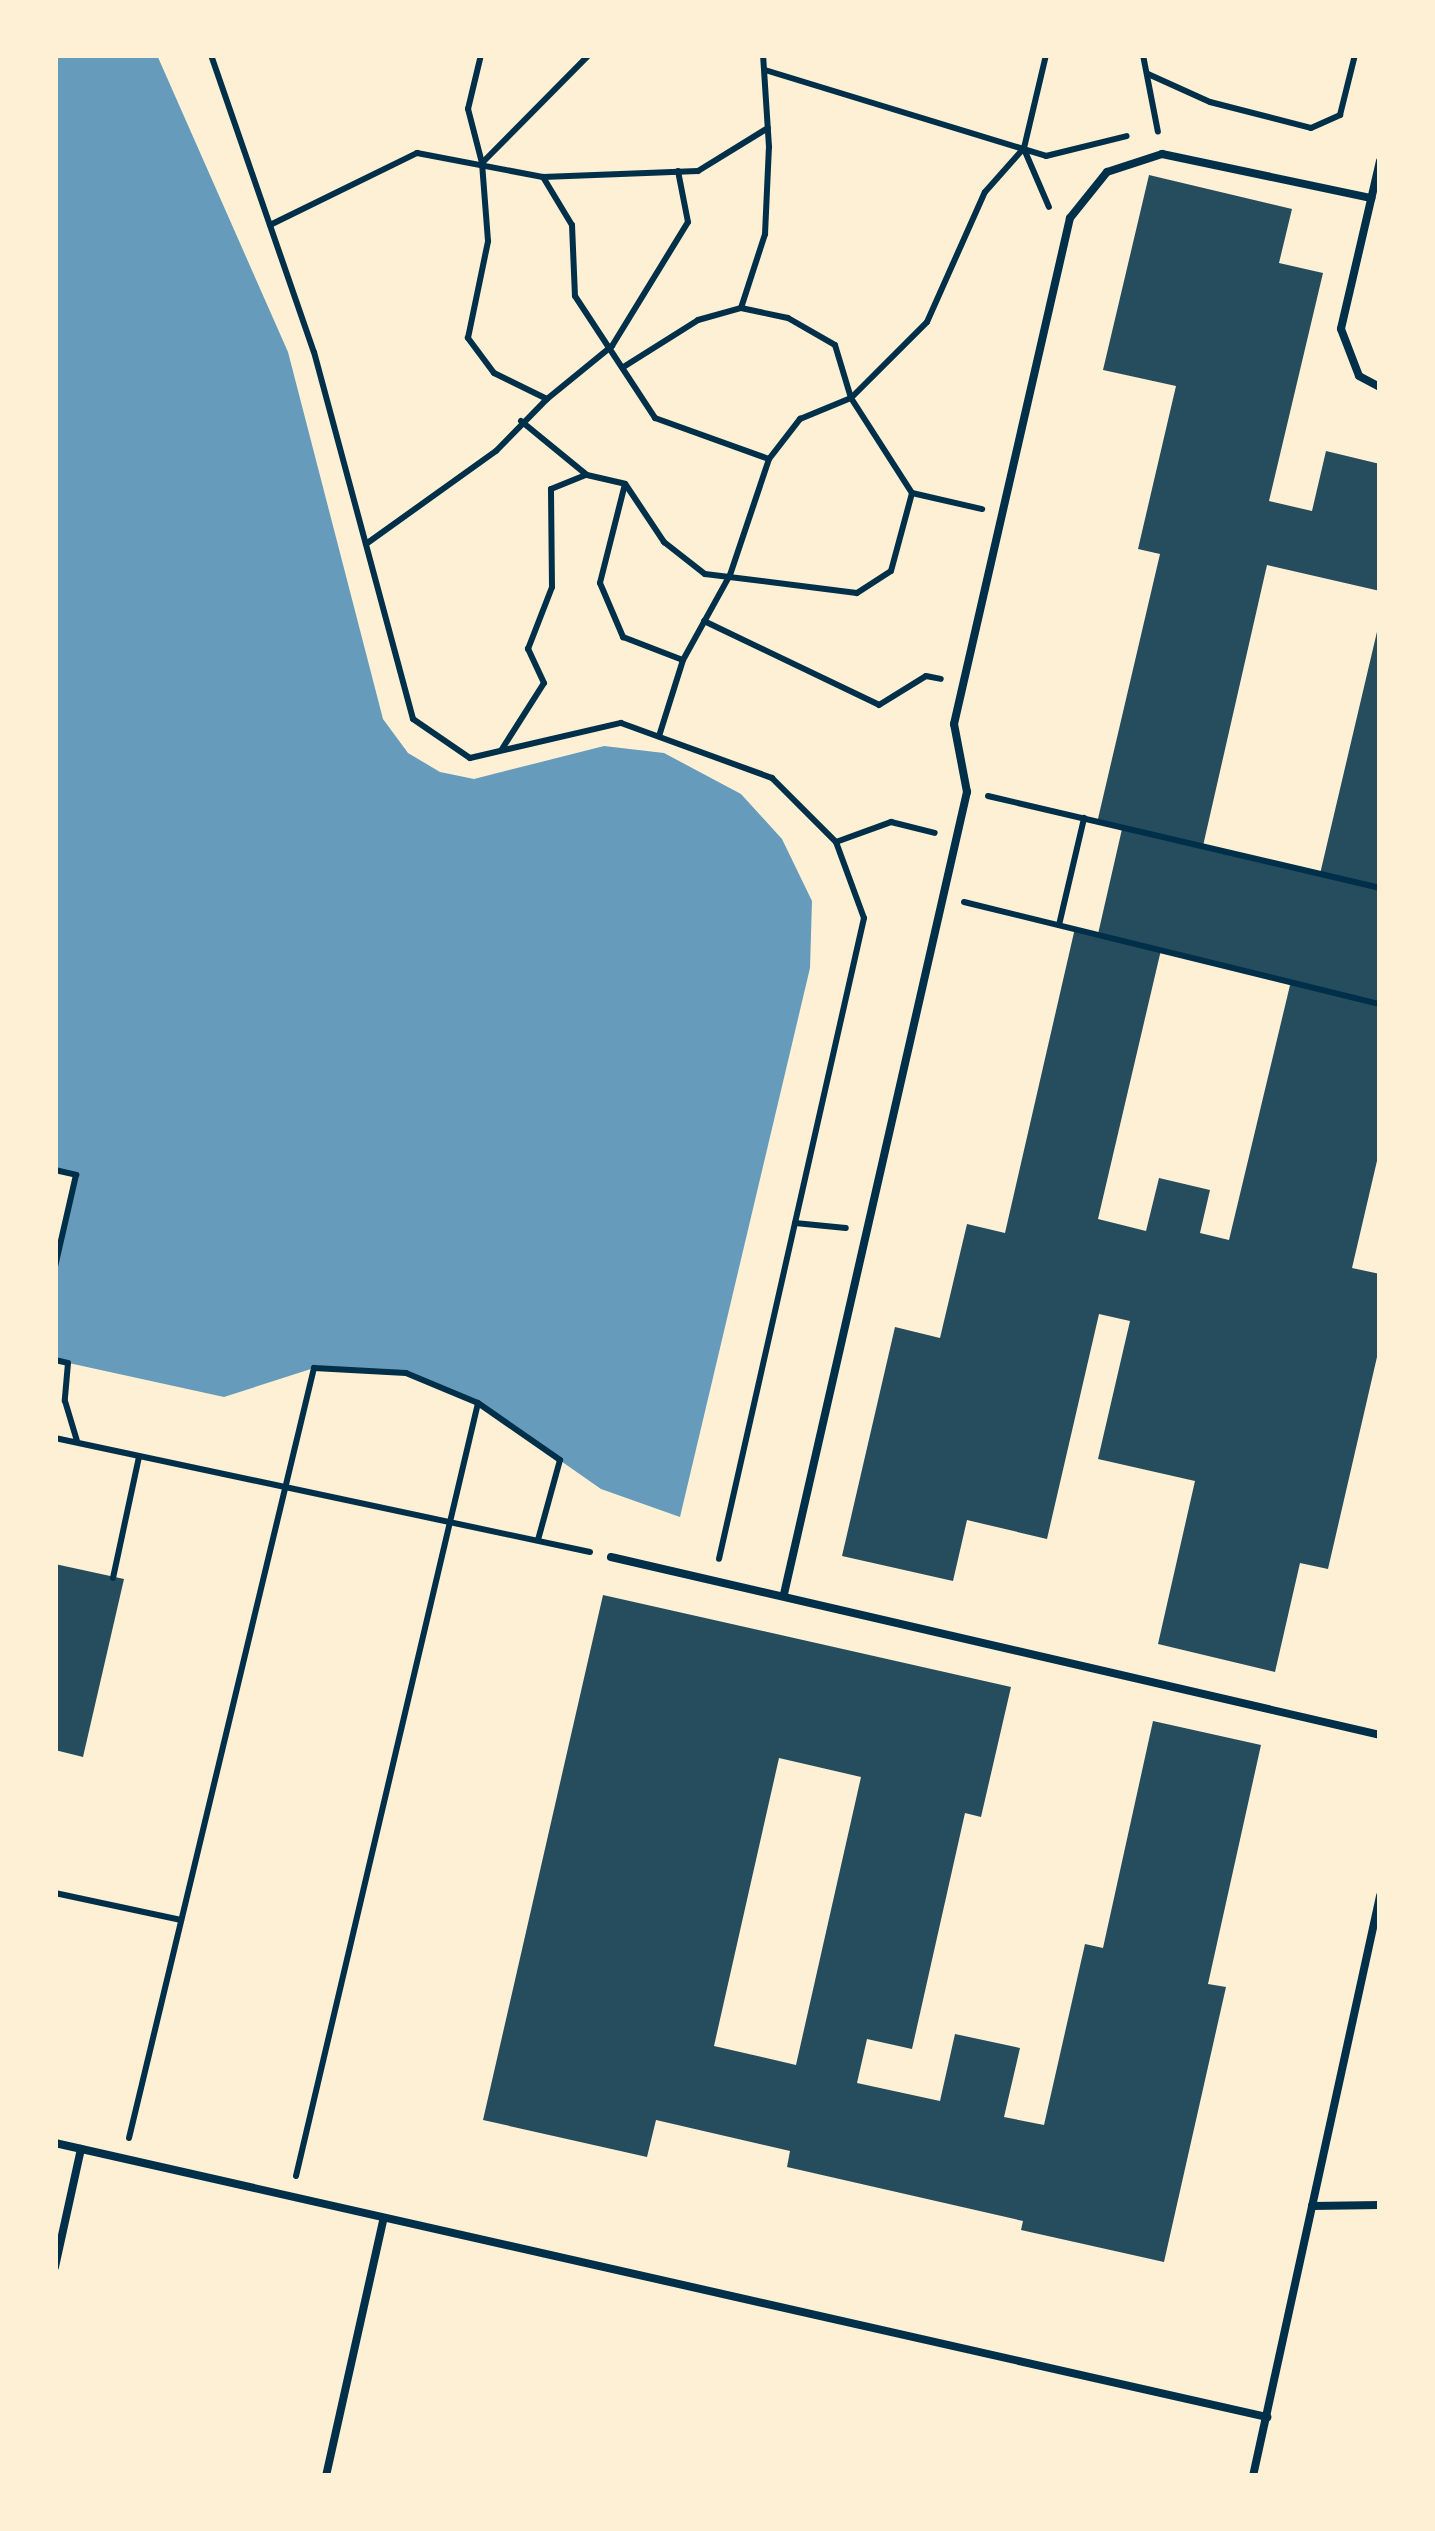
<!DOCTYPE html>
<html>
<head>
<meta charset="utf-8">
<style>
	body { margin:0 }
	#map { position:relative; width:1435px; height:2531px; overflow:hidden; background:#fdf0d5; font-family:Lato,sans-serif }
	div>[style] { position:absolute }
	.water>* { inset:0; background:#669bbc }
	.building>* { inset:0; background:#264d5e }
	.path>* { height:6px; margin:-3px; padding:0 3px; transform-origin:3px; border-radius:3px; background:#003049 }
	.service>* { height:8px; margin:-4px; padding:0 4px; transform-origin:4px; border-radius:4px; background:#003049 }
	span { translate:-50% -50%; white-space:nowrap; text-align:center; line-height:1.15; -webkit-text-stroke:8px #fdf0d5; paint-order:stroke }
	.frame { position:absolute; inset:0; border:58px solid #fdf0d5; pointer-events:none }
</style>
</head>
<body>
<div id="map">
	<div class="water">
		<i style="clip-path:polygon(55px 55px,157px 55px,288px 352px,383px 719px,408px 753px,440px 772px,474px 779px,604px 746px,664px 753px,741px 794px,782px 839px,812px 901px,810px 968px,680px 1517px,601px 1489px,478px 1403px,406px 1373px,314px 1368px,224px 1397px,55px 1360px,55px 1267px,76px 1176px,55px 1170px)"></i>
	</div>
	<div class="building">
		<i style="clip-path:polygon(evenodd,1149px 175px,1292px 209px,1279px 263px,1323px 273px,1269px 501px,1312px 511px,1326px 451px,1380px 464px,1380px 591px,1267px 565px,1203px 846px,1320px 874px,1380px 619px,1380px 1148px,1352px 1268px,1380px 1274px,1380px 1344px,1328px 1569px,1300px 1563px,1275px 1672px,1158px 1644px,1195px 1481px,1098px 1459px,1130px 1321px,1099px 1314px,1047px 1539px,967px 1520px,953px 1581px,842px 1556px,895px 1327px,940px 1338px,967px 1224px,1005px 1233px,1075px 928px,1098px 934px,1122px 829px,1097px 823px,1160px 554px,1138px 549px,1176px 386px,1103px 370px,1149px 175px,1161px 950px,1291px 981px,1229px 1240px,1200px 1233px,1210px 1190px,1159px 1178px,1146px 1231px,1098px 1219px,1161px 950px)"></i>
		<i style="clip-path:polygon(55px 1564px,124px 1579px,83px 1757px,55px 1750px)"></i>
		<i style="clip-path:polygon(evenodd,603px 1595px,1011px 1687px,981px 1817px,965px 1813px,912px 2049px,867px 2039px,857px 2083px,940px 2101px,955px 2034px,1020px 2048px,1004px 2117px,1044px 2125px,1085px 1944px,1103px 1948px,1153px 1721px,1261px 1745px,1208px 1984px,1226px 1987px,1164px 2262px,1021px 2230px,1023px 2221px,787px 2167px,790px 2151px,656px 2120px,647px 2157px,483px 2120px,603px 1595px,779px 1758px,861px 1777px,796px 2065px,714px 2046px,779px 1758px)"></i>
	</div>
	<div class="path">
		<i style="left:211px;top:55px;width:314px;rotate:70.9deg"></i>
		<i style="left:314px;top:352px;width:380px;rotate:74.9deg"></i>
		<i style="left:413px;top:719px;width:69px;rotate:34.4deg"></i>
		<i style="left:470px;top:758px;width:155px;rotate:-13.1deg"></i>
		<i style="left:621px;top:723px;width:161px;rotate:20deg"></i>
		<i style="left:772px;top:778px;width:91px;rotate:45deg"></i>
		<i style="left:836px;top:842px;width:81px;rotate:69.8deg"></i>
		<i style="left:864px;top:918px;width:657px;rotate:102.75deg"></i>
		<i style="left:1143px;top:55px;width:78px;rotate:79deg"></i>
		<i style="left:765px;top:70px;width:294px;rotate:17deg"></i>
		<i style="left:1046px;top:156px;width:83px;rotate:-13.9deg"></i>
		<i style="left:1148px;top:74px;width:68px;rotate:24.3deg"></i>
		<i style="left:1210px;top:102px;width:104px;rotate:14.4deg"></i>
		<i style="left:1311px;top:128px;width:32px;rotate:-24deg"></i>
		<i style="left:1340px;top:115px;width:62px;rotate:-76deg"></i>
		<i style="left:1024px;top:149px;width:63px;rotate:66.7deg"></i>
		<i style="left:483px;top:162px;width:151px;rotate:-45.3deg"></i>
		<i style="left:543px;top:177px;width:56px;rotate:58.9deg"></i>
		<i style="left:572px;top:225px;width:71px;rotate:87.6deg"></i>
		<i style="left:575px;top:296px;width:146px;rotate:56.7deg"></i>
		<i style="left:655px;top:418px;width:121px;rotate:19.8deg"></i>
		<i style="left:769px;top:459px;width:51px;rotate:-52.2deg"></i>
		<i style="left:800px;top:419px;width:55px;rotate:-22.4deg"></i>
		<i style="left:851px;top:398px;width:107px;rotate:-45deg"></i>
		<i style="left:927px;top:322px;width:142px;rotate:-66deg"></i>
		<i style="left:985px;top:192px;width:59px;rotate:-48.4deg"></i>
		<i style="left:1024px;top:148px;width:96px;rotate:-76.7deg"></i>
		<i style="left:270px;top:225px;width:164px;rotate:-26.1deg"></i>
		<i style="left:417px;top:153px;width:128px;rotate:10.8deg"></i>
		<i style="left:543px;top:177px;width:155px;rotate:-2.2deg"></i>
		<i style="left:698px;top:171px;width:82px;rotate:-31.6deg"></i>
		<i style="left:741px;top:308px;width:78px;rotate:-72deg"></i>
		<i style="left:765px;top:234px;width:87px;rotate:-87.4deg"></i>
		<i style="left:769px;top:147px;width:92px;rotate:-93.7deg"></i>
		<i style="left:625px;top:366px;width:86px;rotate:-32.2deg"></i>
		<i style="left:698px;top:320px;width:45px;rotate:-15.6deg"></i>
		<i style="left:741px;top:308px;width:48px;rotate:12deg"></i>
		<i style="left:788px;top:318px;width:54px;rotate:29.9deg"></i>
		<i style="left:835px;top:345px;width:55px;rotate:73.2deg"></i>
		<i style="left:851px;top:398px;width:113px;rotate:57.3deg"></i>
		<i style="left:912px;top:493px;width:72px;rotate:12.9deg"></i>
		<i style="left:547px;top:399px;width:84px;rotate:-39.2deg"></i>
		<i style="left:612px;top:346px;width:145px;rotate:-58.5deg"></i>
		<i style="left:688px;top:222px;width:52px;rotate:-101.1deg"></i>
		<i style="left:521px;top:421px;width:85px;rotate:39.3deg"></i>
		<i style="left:587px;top:475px;width:39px;rotate:13deg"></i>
		<i style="left:625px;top:484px;width:102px;rotate:104.2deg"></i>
		<i style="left:600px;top:583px;width:59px;rotate:66.9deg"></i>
		<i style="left:623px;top:637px;width:64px;rotate:21deg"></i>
		<i style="left:683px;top:660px;width:80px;rotate:107.5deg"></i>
		<i style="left:626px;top:485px;width:69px;rotate:56.3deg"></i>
		<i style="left:664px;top:542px;width:52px;rotate:38deg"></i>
		<i style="left:705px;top:574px;width:153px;rotate:7.1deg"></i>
		<i style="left:857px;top:593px;width:40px;rotate:-32.9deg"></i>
		<i style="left:891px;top:571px;width:81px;rotate:-74.9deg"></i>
		<i style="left:366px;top:544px;width:160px;rotate:-35.6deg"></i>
		<i style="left:496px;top:451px;width:73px;rotate:-45.6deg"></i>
		<i style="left:547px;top:399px;width:59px;rotate:-153.9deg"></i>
		<i style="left:494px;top:373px;width:44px;rotate:-126.6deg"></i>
		<i style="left:468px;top:338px;width:99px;rotate:-78.3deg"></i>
		<i style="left:488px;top:241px;width:78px;rotate:-94.4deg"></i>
		<i style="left:482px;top:163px;width:56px;rotate:-104.5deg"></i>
		<i style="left:468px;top:109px;width:56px;rotate:-76.5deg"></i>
		<i style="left:704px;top:621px;width:194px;rotate:25.6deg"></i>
		<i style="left:879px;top:705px;width:55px;rotate:-31.7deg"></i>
		<i style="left:926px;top:676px;width:15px;rotate:11deg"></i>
		<i style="left:683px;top:660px;width:97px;rotate:-61.1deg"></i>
		<i style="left:730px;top:575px;width:122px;rotate:-71.4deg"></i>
		<i style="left:502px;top:749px;width:78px;rotate:-57.5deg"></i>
		<i style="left:544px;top:683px;width:38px;rotate:-115deg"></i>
		<i style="left:528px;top:649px;width:66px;rotate:-68.8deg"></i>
		<i style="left:552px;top:587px;width:98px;rotate:-90.6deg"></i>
		<i style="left:551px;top:489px;width:38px;rotate:-22deg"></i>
		<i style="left:988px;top:796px;width:403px;rotate:13.2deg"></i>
		<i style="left:836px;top:842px;width:59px;rotate:-20deg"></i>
		<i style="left:891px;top:822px;width:45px;rotate:14deg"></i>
		<i style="left:964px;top:902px;width:428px;rotate:13.8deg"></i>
		<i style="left:1059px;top:925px;width:110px;rotate:-76.8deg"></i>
		<i style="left:55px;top:1170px;width:22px;rotate:13deg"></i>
		<i style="left:76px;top:1175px;width:94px;rotate:102.9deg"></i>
		<i style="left:795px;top:1223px;width:51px;rotate:5.6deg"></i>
		<i style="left:55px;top:1360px;width:13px;rotate:13deg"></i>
		<i style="left:68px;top:1363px;width:38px;rotate:95deg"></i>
		<i style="left:65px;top:1401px;width:42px;rotate:73.3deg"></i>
		<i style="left:55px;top:1438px;width:547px;rotate:12.03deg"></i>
		<i style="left:113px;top:1578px;width:124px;rotate:-77.9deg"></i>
		<i style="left:55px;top:1893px;width:129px;rotate:12.1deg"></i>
		<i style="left:129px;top:2138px;width:792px;rotate:-76.49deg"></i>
		<i style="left:314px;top:1368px;width:92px;rotate:3.1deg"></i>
		<i style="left:406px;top:1373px;width:78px;rotate:22.6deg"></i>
		<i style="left:478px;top:1403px;width:100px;rotate:34.8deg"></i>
		<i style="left:560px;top:1460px;width:83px;rotate:105.4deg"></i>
		<i style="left:296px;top:2176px;width:794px;rotate:-76.75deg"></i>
	</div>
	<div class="service">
		<i style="left:1380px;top:161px;width:172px;rotate:103.1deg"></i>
		<i style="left:1341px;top:329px;width:50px;rotate:69deg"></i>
		<i style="left:1359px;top:376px;width:24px;rotate:28deg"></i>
		<i style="left:611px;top:1557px;width:789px;rotate:13.03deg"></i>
		<i style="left:784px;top:1594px;width:823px;rotate:-77.15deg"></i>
		<i style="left:967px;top:792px;width:69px;rotate:-100.8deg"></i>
		<i style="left:954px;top:724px;width:519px;rotate:-77.09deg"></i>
		<i style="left:1070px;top:218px;width:59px;rotate:-51.2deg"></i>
		<i style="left:1107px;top:172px;width:58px;rotate:-18.1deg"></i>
		<i style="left:1162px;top:154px;width:214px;rotate:11.9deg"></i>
		<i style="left:55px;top:2143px;width:1243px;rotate:12.74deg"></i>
		<i style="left:1312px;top:2206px;width:68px;rotate:-0.8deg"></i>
		<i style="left:55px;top:2267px;width:121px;rotate:-77.6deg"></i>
		<i style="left:326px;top:2476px;width:262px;rotate:-77.4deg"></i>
		<i style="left:1253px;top:2476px;width:594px;rotate:-77.65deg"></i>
	</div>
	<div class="frame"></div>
</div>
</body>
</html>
